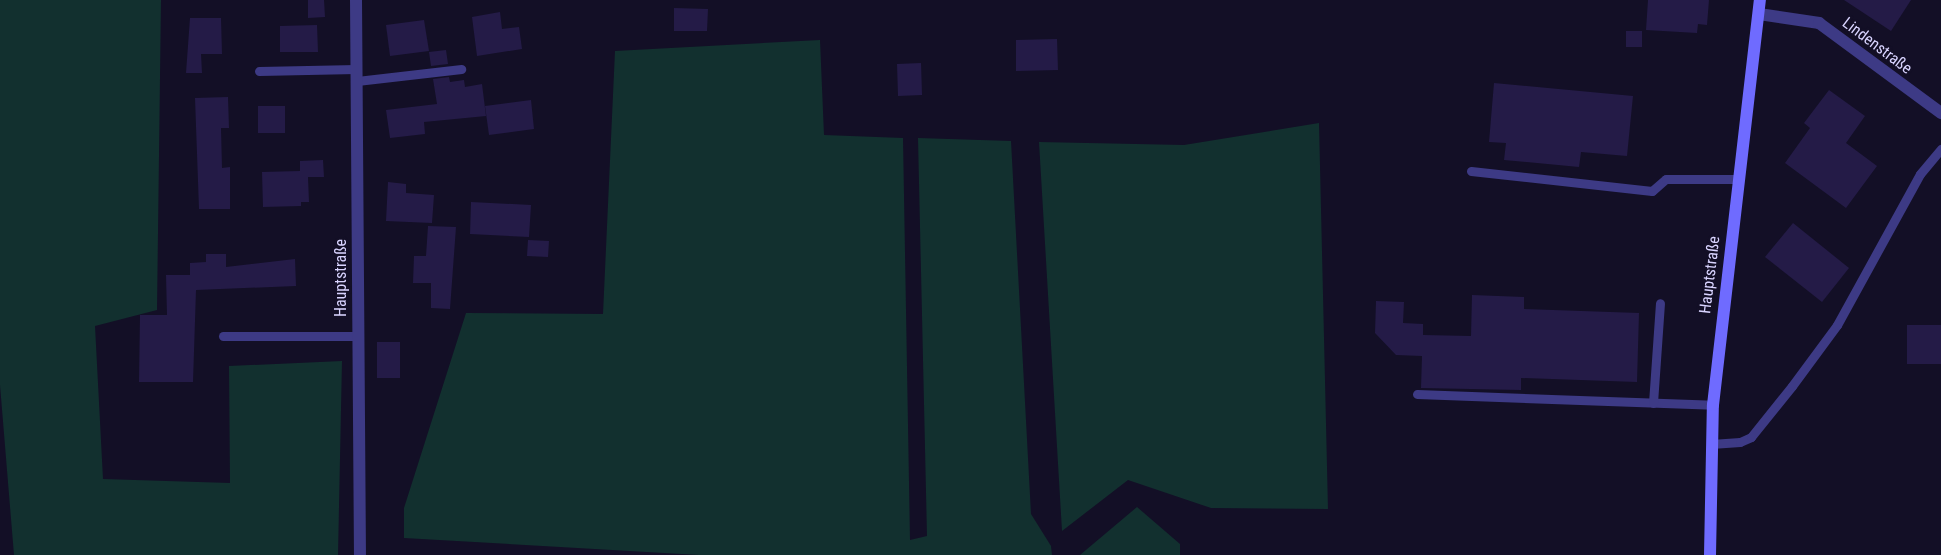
<!DOCTYPE html>
<html>
<head>
<meta charset="utf-8">
<style>
	body { margin:0 }
	#map { position:relative; width:1941px; height:555px; overflow:hidden; background:#130f26; font-family:"Roboto Condensed",sans-serif }
	div>[style] { position:absolute }
	.green>* { inset:0; background:#12302f }
	.building>* { inset:0; background:#241b47 }
	.lane>* { height:9px; margin:-4.5px; padding:0 4.5px; transform-origin:4.5px; border-radius:4.5px; background:#3d3a85 }
	.street>* { height:12px; margin:-6px; padding:0 6px; transform-origin:6px; border-radius:6px; background:#3d3a85 }
	.secondary>* { height:12px; margin:-6px; padding:0 6px; transform-origin:6px; border-radius:6px; background:#6f6bff }
	span { translate:-50% -50%; white-space:nowrap; text-align:center; line-height:1.15; -webkit-text-stroke:5px #130f26; paint-order:stroke }
	.street-label { font-size:16px; color:#d9d4ff }
</style>
</head>
<body>
<div id="map">
	<div class="green">
		<i style="clip-path:polygon(0 0,161px 0,157px 310px,95px 326px,103px 479px,230px 483px,229px 366px,342px 361px,338px 555px,14px 555px,0 385px)"></i>
		<i style="clip-path:polygon(820px 40px,824px 135px,903px 138px,910px 540px,927px 536px,918px 138px,1011px 141px,1031px 514px,1051px 546px,1052px 555px,699px 555px,404px 538px,404px 508px,466px 313px,603px 314px,615px 51px)"></i>
		<i style="clip-path:polygon(1319px 123px,1328px 509px,1211px 508px,1128px 480px,1062px 531px,1039px 142px,1184px 145px)"></i>
		<i style="clip-path:polygon(1137px 507px,1180px 544px,1180px 555px,1080px 555px)"></i>
	</div>
	<div class="building">
		<i style="clip-path:polygon(308px 0,324px 0,325px 17px,308px 18px)"></i>
		<i style="clip-path:polygon(1648px 0,1709px 0,1707px 25px,1698px 24px,1697px 33px,1646px 30px)"></i>
		<i style="clip-path:polygon(1844px 0,1911px 0,1891px 31px)"></i>
		<i style="clip-path:polygon(674px 8px,708px 9px,707px 31px,674px 31px)"></i>
		<i style="clip-path:polygon(500px 12px,502px 29px,519px 27px,522px 49px,477px 56px,472px 17px)"></i>
		<i style="clip-path:polygon(190px 18px,221px 18px,222px 54px,201px 54px,202px 73px,186px 73px)"></i>
		<i style="clip-path:polygon(424px 20px,429px 51px,390px 56px,386px 25px)"></i>
		<i style="clip-path:polygon(317px 25px,318px 52px,280px 52px,280px 26px)"></i>
		<i style="clip-path:polygon(1626px 31px,1642px 31px,1642px 47px,1626px 47px)"></i>
		<i style="clip-path:polygon(1057px 39px,1058px 70px,1016px 71px,1016px 40px)"></i>
		<i style="clip-path:polygon(446px 50px,448px 64px,431px 66px,429px 52px)"></i>
		<i style="clip-path:polygon(921px 63px,922px 95px,898px 96px,897px 64px)"></i>
		<i style="clip-path:polygon(449px 77px,450px 82px,464px 80px,465px 87px,482px 84px,486px 116px,424px 122px,425px 134px,390px 138px,386px 110px,437px 104px,433px 79px)"></i>
		<i style="clip-path:polygon(1494px 83px,1633px 96px,1627px 156px,1581px 152px,1579px 167px,1504px 160px,1506px 143px,1489px 142px)"></i>
		<i style="clip-path:polygon(1829px 90px,1865px 116px,1846px 143px,1877px 166px,1846px 208px,1785px 163px,1810px 128px,1804px 123px)"></i>
		<i style="clip-path:polygon(228px 97px,229px 128px,221px 128px,222px 168px,230px 167px,230px 209px,199px 209px,195px 98px)"></i>
		<i style="clip-path:polygon(531px 100px,534px 129px,489px 135px,485px 106px)"></i>
		<i style="clip-path:polygon(258px 106px,285px 106px,285px 133px,258px 133px)"></i>
		<i style="clip-path:polygon(323px 160px,324px 177px,308px 177px,309px 202px,301px 202px,301px 206px,263px 207px,262px 172px,300px 171px,300px 161px)"></i>
		<i style="clip-path:polygon(388px 182px,406px 184px,406px 193px,434px 195px,432px 223px,386px 221px)"></i>
		<i style="clip-path:polygon(471px 202px,531px 205px,529px 237px,470px 234px)"></i>
		<i style="clip-path:polygon(1793px 223px,1849px 268px,1822px 302px,1765px 257px)"></i>
		<i style="clip-path:polygon(428px 226px,456px 227px,450px 309px,431px 308px,431px 283px,413px 283px,414px 256px,426px 256px)"></i>
		<i style="clip-path:polygon(528px 240px,549px 241px,548px 257px,527px 256px)"></i>
		<i style="clip-path:polygon(206px 254px,226px 254px,226px 267px,295px 259px,296px 286px,196px 290px,193px 382px,139px 382px,140px 315px,167px 315px,166px 275px,190px 275px,190px 263px,206px 262px)"></i>
		<i style="clip-path:polygon(1472px 295px,1524px 297px,1524px 309px,1639px 313px,1637px 382px,1521px 378px,1521px 390px,1421px 388px,1422px 356px,1396px 355px,1375px 333px,1376px 301px,1404px 302px,1403px 323px,1423px 324px,1423px 335px,1471px 336px)"></i>
		<i style="clip-path:polygon(1907px 325px,1941px 325px,1941px 364px,1907px 364px)"></i>
		<i style="clip-path:polygon(377px 342px,400px 342px,400px 378px,377px 378px)"></i>
	</div>
	<div class="lane">
		<i style="left:259px;top:71px;width:97px;rotate:-1.2deg"></i>
		<i style="left:357px;top:81px;width:105px;rotate:-6.6deg"></i>
		<i style="left:1471px;top:171px;width:182px;rotate:6.3deg"></i>
		<i style="left:1652px;top:191px;width:18px;rotate:-41deg"></i>
		<i style="left:1666px;top:179px;width:72px"></i>
		<i style="left:223px;top:336px;width:135px"></i>
		<i style="left:1417px;top:394px;width:296px;rotate:2.1deg"></i>
		<i style="left:1653px;top:403px;width:100px;rotate:-86deg"></i>
		<i style="left:1711px;top:444px;width:29px;rotate:-4deg"></i>
		<i style="left:1740px;top:442px;width:12px;rotate:-24deg"></i>
		<i style="left:1751px;top:437px;width:65px;rotate:-51.2deg"></i>
		<i style="left:1792px;top:386px;width:76px;rotate:-53.6deg"></i>
		<i style="left:1837px;top:325px;width:172px;rotate:-61.2deg"></i>
		<i style="left:1920px;top:174px;width:33px;rotate:-50deg"></i>
	</div>
	<div class="street">
		<i style="left:356px;top:0;width:555px;rotate:89.59deg"></i>
		<i style="left:1759px;top:14px;width:61px;rotate:8.5deg"></i>
		<i style="left:1819px;top:23px;width:152px;rotate:36.4deg"></i>
	</div>
	<div class="secondary">
		<i style="left:1710px;top:555px;width:150px;rotate:-88.9deg"></i>
		<i style="left:1713px;top:405px;width:408px;rotate:-83.4deg"></i>
	</div>
	<div class="street-label">
		<span style="left:1877px;top:46px;rotate:37deg">Lindenstraße</span>
		<span style="left:1710px;top:275px;rotate:-83deg">Hauptstraße</span>
		<span style="left:341px;top:278px;rotate:-90deg">Hauptstraße</span>
	</div>
</div>
</body>
</html>
